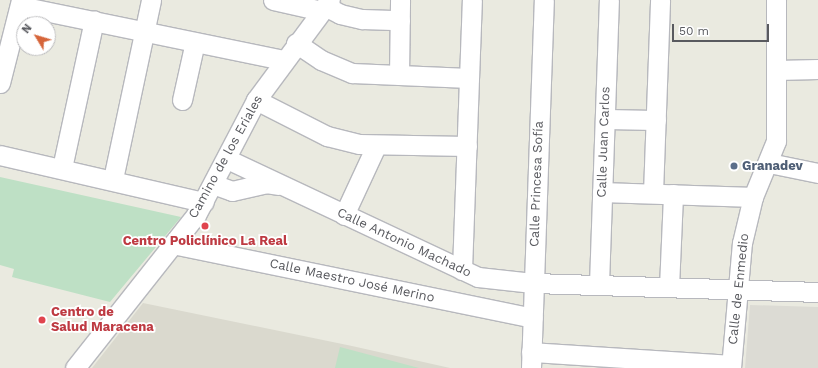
<!DOCTYPE html>
<html>
<head>
<meta charset="utf-8">
<style>
	body { margin:0 }
	#map { position:relative; width:818px; height:368px; overflow:hidden; background:#eaeae0; font-family:"Work Sans",sans-serif }
	div>[style] { position:absolute }
	.industrial>* { inset:0; background:#dcdbd4 }
	.education>* { inset:0; background:#dad9ce }
	.green>* { inset:0; background:#bee0c5 }
	.roads { filter:drop-shadow(1px 0 #b7b8bd) drop-shadow(-1px 0 #b7b8bd) drop-shadow(0 1px #b7b8bd) drop-shadow(0 -1px #b7b8bd) }
	.minor>* { height:19px; margin:-9.5px; padding:0 9.5px; transform-origin:9.5px; border-radius:9.5px; background:#fff }
	.dots>* { width:11px; height:11px; translate:-50% -50%; box-sizing:border-box; border:2px solid #fff; border-radius:50% }
	span { translate:-50% -50%; white-space:nowrap; text-align:center; line-height:1.15; -webkit-text-stroke:3.5px #fff; paint-order:stroke }
	.street-label { font-size:13px; color:#595a5f }
	.service-label { font-size:13px; color:#4e5e75; font-weight:700 }
	.left { translate:0 -50%; text-align:left }
	.health-label { font-size:13px; color:#be3a42; font-weight:700 }
	.north { position:absolute; left:16px; top:16px; width:40px; height:40px; box-sizing:border-box; background:#fff; border:1px solid #bdbdbf; border-radius:50%; rotate:308deg; font-size:11px; font-weight:700; line-height:16px; text-align:center; color:#595a5f }
	.north::after { content:''; display:block; margin:auto; width:14px; height:18px; background:#d6653a; clip-path:polygon(50% 0,100% 100%,50% 72%,0 100%) }
	.scale { position:absolute; left:672px; top:24px; width:97px; height:18px; box-sizing:border-box; border:2px solid #595a5f; border-top:0; padding-left:5px; font-size:12px; line-height:14px; white-space:nowrap; color:#595a5f; -webkit-text-stroke:3px #fff; paint-order:stroke }
</style>
</head>
<body>
<div id="map">
	<div class="industrial">
		<i style="clip-path:polygon(750px 305px,818px 307px,818px 368px,745px 368px)"></i>
	</div>
	<div class="education">
		<i style="clip-path:polygon(143px 303px,352px 346px,450px 368px,92px 368px)"></i>
	</div>
	<div class="green">
		<i style="clip-path:polygon(0 177px,181px 217px,110px 302px,12px 277px,14px 269px,0 265px)"></i>
		<i style="clip-path:polygon(340px 347px,419px 368px,335px 368px)"></i>
	</div>
	<div class="roads">
		<div class="minor">
			<i style="left:273px;top:0;width:50px;rotate:12.7deg"></i>
			<i style="left:20px;top:6px;width:268px;rotate:11.6deg"></i>
			<i style="left:325px;top:6px;width:17px;rotate:28deg"></i>
			<i style="left:340px;top:14px;width:23px;rotate:13deg"></i>
			<i style="left:362px;top:19px;width:38px;rotate:2deg"></i>
			<i style="left:296px;top:43px;width:30px;rotate:34deg"></i>
			<i style="left:321px;top:60px;width:34px;rotate:23deg"></i>
			<i style="left:352px;top:73px;width:117px;rotate:2.4deg"></i>
			<i style="left:776px;top:70px;width:42px;rotate:-1.4deg"></i>
			<i style="left:399px;top:75px;width:75px;rotate:-89.2deg"></i>
			<i style="left:0;top:83px;width:86px;rotate:-75.8deg"></i>
			<i style="left:182px;top:100px;width:59px;rotate:-77.4deg"></i>
			<i style="left:256px;top:100px;width:80px;rotate:26.9deg"></i>
			<i style="left:327px;top:136px;width:33px;rotate:14deg"></i>
			<i style="left:359px;top:144px;width:108px;rotate:1.1deg"></i>
			<i style="left:605px;top:119px;width:51px;rotate:1.1deg"></i>
			<i style="left:0;top:155px;width:209px;rotate:13deg"></i>
			<i style="left:227px;top:159px;width:277px;rotate:25.2deg"></i>
			<i style="left:478px;top:277px;width:55px;rotate:6.2deg"></i>
			<i style="left:533px;top:283px;width:285px;rotate:1.8deg"></i>
			<i style="left:769px;top:163px;width:50px;rotate:11.5deg"></i>
			<i style="left:62px;top:168px;width:151px;rotate:-77.8deg"></i>
			<i style="left:113px;top:179px;width:183px;rotate:-78deg"></i>
			<i style="left:213px;top:184px;width:20px;rotate:20deg"></i>
			<i style="left:232px;top:191px;width:35px;rotate:-13deg"></i>
			<i style="left:266px;top:183px;width:12px;rotate:9deg"></i>
			<i style="left:602px;top:192px;width:151px;rotate:1.9deg"></i>
			<i style="left:653px;top:193px;width:193px;rotate:-87.9deg"></i>
			<i style="left:344px;top:215px;width:76px;rotate:-65.1deg"></i>
			<i style="left:173px;top:244px;width:367px;rotate:11.6deg"></i>
			<i style="left:462px;top:270px;width:270px;rotate:-87.9deg"></i>
			<i style="left:599px;top:284px;width:284px;rotate:-88deg"></i>
			<i style="left:669px;top:287px;width:93px;rotate:-87.5deg"></i>
			<i style="left:531px;top:352px;width:200px;rotate:3.7deg"></i>
			<i style="left:75px;top:368px;width:195px;rotate:-51.7deg"></i>
			<i style="left:196px;top:215px;width:130px;rotate:-62.4deg"></i>
			<i style="left:256px;top:100px;width:124px;rotate:-53.5deg"></i>
			<i style="left:531px;top:368px;width:368px;rotate:-88deg"></i>
			<i style="left:731px;top:368px;width:125px;rotate:-85deg"></i>
			<i style="left:742px;top:243px;width:47px;rotate:-76.6deg"></i>
			<i style="left:753px;top:197px;width:61px;rotate:-67.7deg"></i>
			<i style="left:776px;top:141px;width:141px;rotate:-90deg"></i>
		</div>
	</div>
	<div class="dots">
		<i style="left:734px;top:166px;background:#5c6f8a"></i>
		<i style="left:205px;top:226px;background:#e0444e"></i>
		<i style="left:42px;top:320px;background:#e0444e"></i>
	</div>
	<div class="street-label">
		<span style="left:604px;top:142px;rotate:-88deg">Calle Juan Carlos</span>
		<span style="left:226px;top:157px;rotate:-61deg">Camino de los Eriales</span>
		<span style="left:537px;top:184px;rotate:-88deg">Calle Princesa Sofía</span>
		<span style="left:404px;top:243px;rotate:25deg">Calle Antonio Machado</span>
		<span style="left:352px;top:281px;rotate:12deg">Calle Maestro José Merino</span>
		<span style="left:739px;top:289px;rotate:-84deg">Calle de Enmedio</span>
	</div>
	<div class="service-label">
		<span class="left" style="left:742px;top:166px">Granadev</span>
	</div>
	<div class="health-label">
		<span style="left:205px;top:241px">Centro Policlínico La Real</span>
		<span class="left" style="left:51px;top:320px">Centro de<br>Salud Maracena</span>
	</div>
	<div class="north">N</div>
	<div class="scale">50 m</div>
</div>
</body>
</html>
